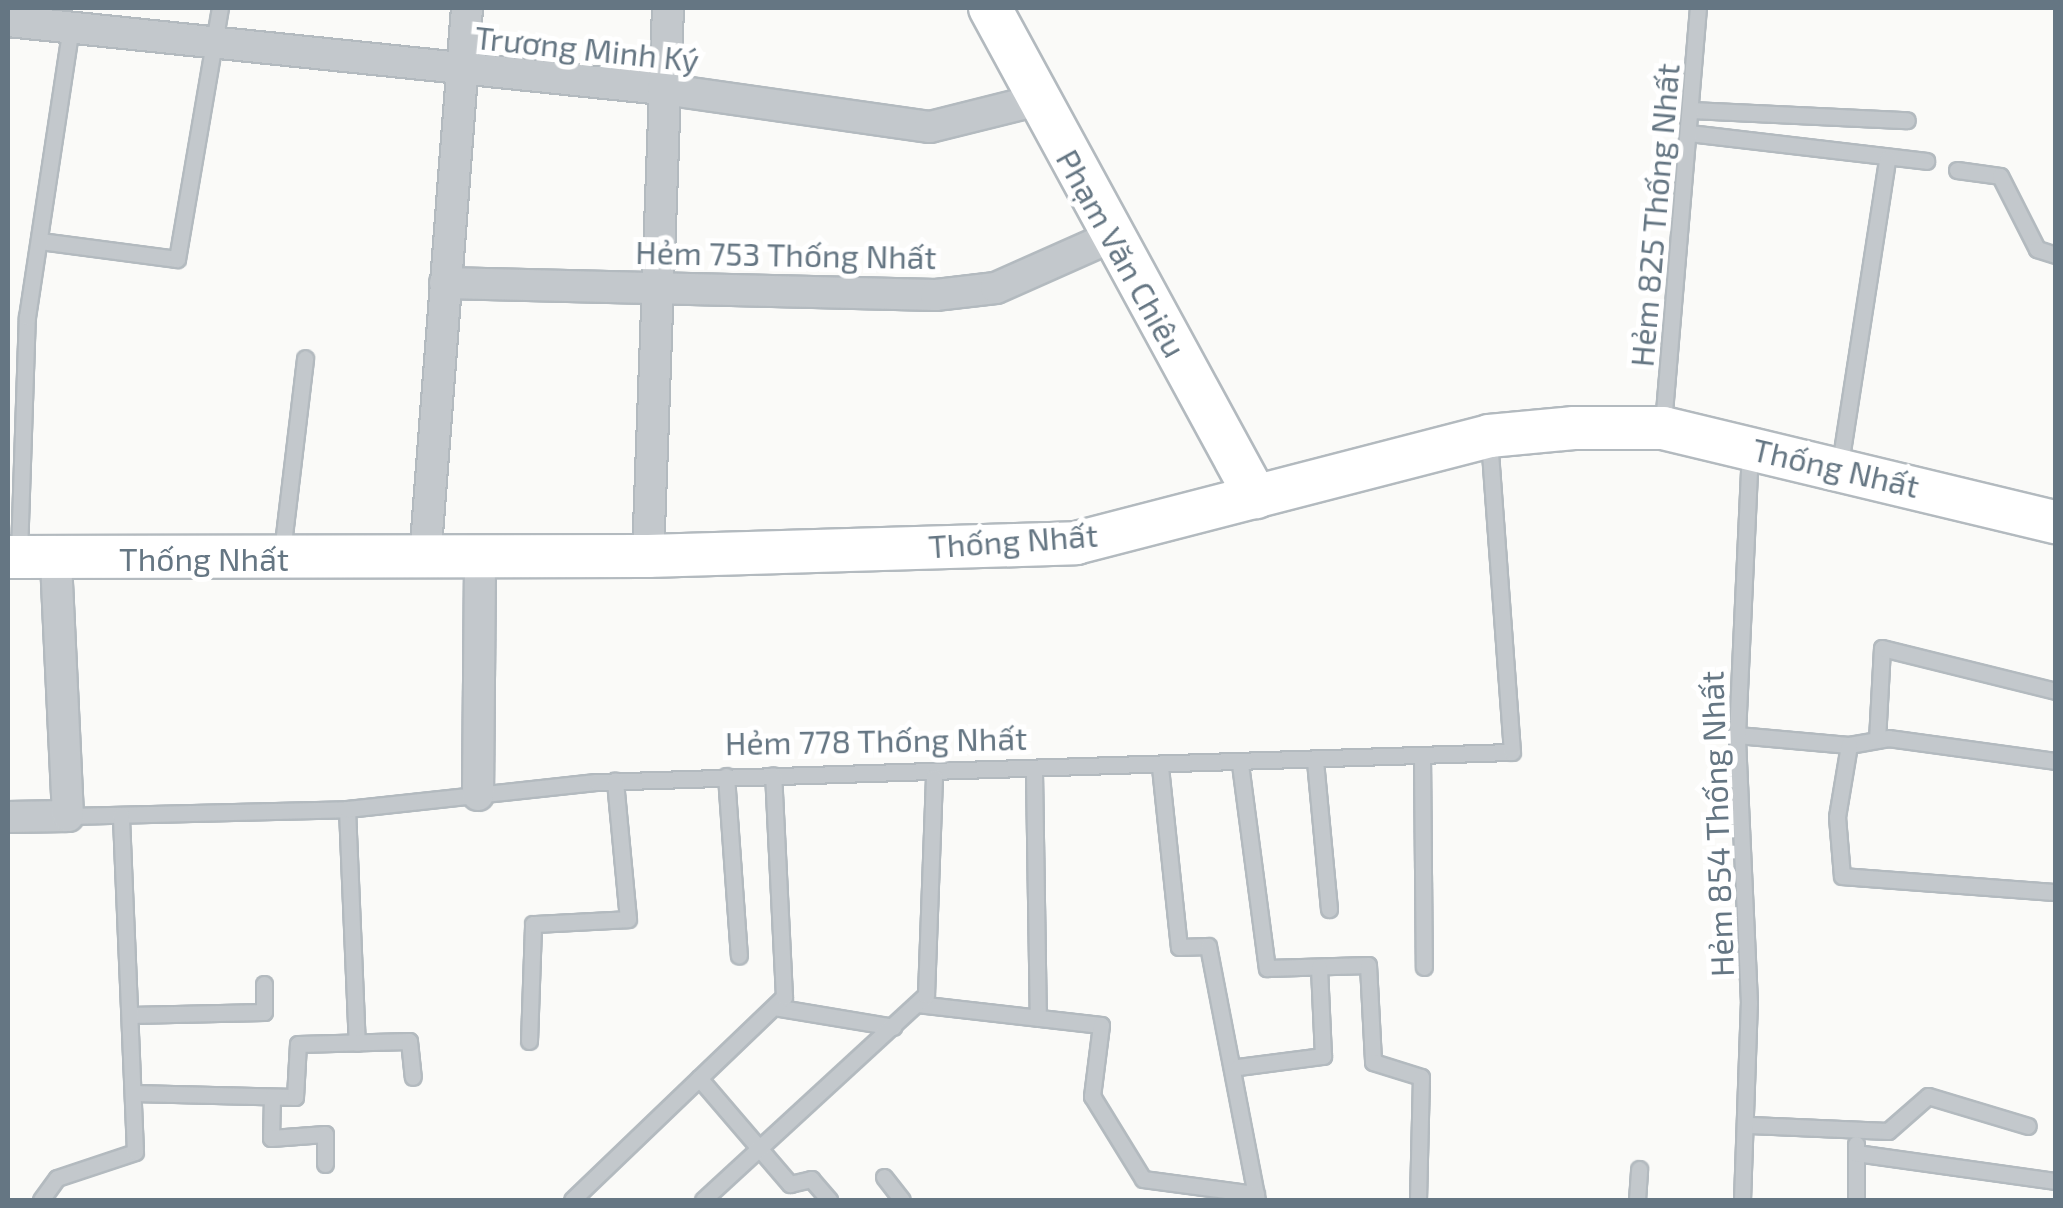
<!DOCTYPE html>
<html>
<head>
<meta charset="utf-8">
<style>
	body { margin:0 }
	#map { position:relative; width:2063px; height:1208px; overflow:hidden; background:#fafaf8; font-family:"Exo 2",sans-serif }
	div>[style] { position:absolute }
	.roads { filter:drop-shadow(2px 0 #b3babf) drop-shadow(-2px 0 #b3babf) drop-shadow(0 2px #b3babf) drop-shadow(0 -2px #b3babf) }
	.service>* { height:15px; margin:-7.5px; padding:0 7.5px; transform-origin:7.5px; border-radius:7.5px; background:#c3c8cc }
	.minor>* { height:30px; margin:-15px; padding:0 15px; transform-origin:15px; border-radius:15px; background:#c3c8cc }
	.secondary>* { height:42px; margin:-21px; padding:0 21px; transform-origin:21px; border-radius:21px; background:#fff }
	span { translate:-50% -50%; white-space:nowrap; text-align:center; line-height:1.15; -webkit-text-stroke:10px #fff; paint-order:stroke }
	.street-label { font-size:32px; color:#657683 }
	.frame { position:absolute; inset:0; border:10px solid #657683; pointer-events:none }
</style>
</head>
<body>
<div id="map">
	<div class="roads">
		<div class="service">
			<i style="left:1691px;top:110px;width:216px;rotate:2.7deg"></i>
			<i style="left:1689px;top:133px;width:239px;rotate:6.7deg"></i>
			<i style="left:1957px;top:170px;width:43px;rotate:7.9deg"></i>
			<i style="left:2000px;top:176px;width:82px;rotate:63.1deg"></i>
			<i style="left:2037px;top:249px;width:20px;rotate:18deg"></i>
			<i style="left:40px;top:241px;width:138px;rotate:7.5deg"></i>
			<i style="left:177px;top:259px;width:255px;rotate:-80.3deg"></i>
			<i style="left:1663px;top:424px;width:417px;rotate:-85.2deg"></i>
			<i style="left:1840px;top:464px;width:309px;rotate:-81.2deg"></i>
			<i style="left:282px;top:552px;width:195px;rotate:-83.2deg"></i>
			<i style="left:19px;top:553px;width:236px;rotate:-88.1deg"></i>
			<i style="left:27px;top:317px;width:289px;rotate:-81.4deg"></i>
			<i style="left:1737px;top:735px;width:112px;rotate:5.1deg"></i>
			<i style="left:1849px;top:745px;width:40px;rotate:-10deg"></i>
			<i style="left:1888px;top:738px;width:170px;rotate:7.8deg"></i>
			<i style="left:1877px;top:740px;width:92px;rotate:-86.9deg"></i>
			<i style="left:1882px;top:648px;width:179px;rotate:13.9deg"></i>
			<i style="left:1849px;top:745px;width:73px;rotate:99.5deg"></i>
			<i style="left:1837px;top:817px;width:59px;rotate:85.2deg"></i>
			<i style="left:1842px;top:876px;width:215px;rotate:4.3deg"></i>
			<i style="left:1422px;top:756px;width:211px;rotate:89.5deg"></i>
			<i style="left:1315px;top:761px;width:149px;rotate:84.6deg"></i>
			<i style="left:1240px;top:764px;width:206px;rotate:82.5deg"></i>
			<i style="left:1267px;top:968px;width:101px;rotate:-1.7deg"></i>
			<i style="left:1368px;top:965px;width:97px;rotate:87deg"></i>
			<i style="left:1373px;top:1062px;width:50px;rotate:17.4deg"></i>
			<i style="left:1421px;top:1077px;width:123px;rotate:91.4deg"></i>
			<i style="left:1160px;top:767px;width:181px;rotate:84deg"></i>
			<i style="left:1179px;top:947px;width:29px;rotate:-2deg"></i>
			<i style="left:1208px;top:946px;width:259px;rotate:79.1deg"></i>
			<i style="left:1034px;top:773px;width:245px;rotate:89.1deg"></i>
			<i style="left:726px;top:776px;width:180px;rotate:85.9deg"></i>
			<i style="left:347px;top:809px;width:234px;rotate:87.6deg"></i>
			<i style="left:68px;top:816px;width:279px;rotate:-1.4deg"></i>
			<i style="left:347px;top:809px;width:250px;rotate:-6.2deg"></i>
			<i style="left:596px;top:782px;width:916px;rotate:-1.88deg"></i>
			<i style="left:1512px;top:752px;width:313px;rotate:-94.2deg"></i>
			<i style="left:917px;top:1004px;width:185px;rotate:6.5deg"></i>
			<i style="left:1101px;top:1025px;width:72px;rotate:97.2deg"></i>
			<i style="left:1092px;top:1096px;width:97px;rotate:58.4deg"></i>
			<i style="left:1143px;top:1179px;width:114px;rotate:7.6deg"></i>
			<i style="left:774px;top:1007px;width:121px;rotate:9.5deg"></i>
			<i style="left:130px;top:1015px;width:134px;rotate:-1.3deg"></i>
			<i style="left:264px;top:1012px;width:28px;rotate:-90deg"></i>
			<i style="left:529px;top:1041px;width:117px;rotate:-88deg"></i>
			<i style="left:533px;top:924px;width:95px;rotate:-3deg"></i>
			<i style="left:628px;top:919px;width:139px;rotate:-95.4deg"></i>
			<i style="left:1238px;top:1067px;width:86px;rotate:-7.4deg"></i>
			<i style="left:1323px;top:1056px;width:89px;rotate:-92.6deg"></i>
			<i style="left:699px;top:1078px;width:140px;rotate:49.4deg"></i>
			<i style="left:790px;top:1184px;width:22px;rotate:-13deg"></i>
			<i style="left:811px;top:1179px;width:28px;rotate:49deg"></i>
			<i style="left:133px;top:1093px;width:162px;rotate:1.4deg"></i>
			<i style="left:295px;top:1097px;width:53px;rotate:-86.8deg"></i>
			<i style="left:298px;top:1044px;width:111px;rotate:-1.5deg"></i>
			<i style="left:409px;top:1041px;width:36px;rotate:84deg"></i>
			<i style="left:272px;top:1097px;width:41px;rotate:91.4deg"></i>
			<i style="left:271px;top:1138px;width:54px;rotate:-4.2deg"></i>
			<i style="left:325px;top:1134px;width:30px;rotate:90deg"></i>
			<i style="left:1750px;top:1125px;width:138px;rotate:2.5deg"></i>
			<i style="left:1888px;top:1131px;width:53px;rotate:-41.2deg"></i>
			<i style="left:1928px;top:1096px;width:104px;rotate:16.7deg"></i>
			<i style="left:1856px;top:1144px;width:56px;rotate:90deg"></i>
			<i style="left:1856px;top:1153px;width:202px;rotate:8deg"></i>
			<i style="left:884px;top:1177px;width:29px;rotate:52deg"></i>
			<i style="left:41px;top:1200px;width:27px;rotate:-54deg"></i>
			<i style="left:57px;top:1178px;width:82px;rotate:-18.4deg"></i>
			<i style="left:135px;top:1152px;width:337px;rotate:-92.4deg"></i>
			<i style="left:572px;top:1200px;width:294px;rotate:-43.8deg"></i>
			<i style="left:784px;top:997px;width:222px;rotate:-92.8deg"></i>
			<i style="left:703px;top:1200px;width:303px;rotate:-42.6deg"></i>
			<i style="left:926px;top:995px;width:218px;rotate:-87.9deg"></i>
			<i style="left:1637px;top:1200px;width:31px;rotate:-86deg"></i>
			<i style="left:1742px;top:1200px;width:197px;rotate:-88deg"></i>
			<i style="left:1749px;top:1003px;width:268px;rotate:-92.6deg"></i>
			<i style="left:1737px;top:735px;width:285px;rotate:-87.4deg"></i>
		</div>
		<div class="minor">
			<i style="left:8px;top:21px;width:659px;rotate:5.93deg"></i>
			<i style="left:663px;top:89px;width:270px;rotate:8.1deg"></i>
			<i style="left:930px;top:127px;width:111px;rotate:-14deg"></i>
			<i style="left:445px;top:283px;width:491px;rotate:1.4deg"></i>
			<i style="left:936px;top:295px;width:60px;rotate:-6.7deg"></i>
			<i style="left:996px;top:288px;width:128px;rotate:-24deg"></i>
			<i style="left:648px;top:556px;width:548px;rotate:-87.91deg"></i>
			<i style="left:425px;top:559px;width:553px;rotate:-85.64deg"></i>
			<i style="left:478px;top:795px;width:237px;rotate:-89.5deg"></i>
			<i style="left:8px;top:817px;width:60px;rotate:-1deg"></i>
			<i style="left:68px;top:816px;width:259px;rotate:-92.7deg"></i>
		</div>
		<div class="secondary">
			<i style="left:990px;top:8px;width:557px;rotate:61.46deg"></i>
			<i style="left:8px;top:557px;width:640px;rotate:-0.09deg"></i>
			<i style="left:648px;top:556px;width:428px;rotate:-1.7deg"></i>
			<i style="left:1076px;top:543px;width:427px;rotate:-14.5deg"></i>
			<i style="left:1489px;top:436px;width:85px;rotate:-5.4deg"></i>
			<i style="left:1574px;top:428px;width:89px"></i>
			<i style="left:1663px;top:428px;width:404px;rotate:13.5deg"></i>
		</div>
	</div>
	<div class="street-label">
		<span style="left:587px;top:48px;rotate:6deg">Trương Minh Ký</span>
		<span style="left:1654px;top:215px;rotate:-85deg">Hẻm 825 Thống Nhất</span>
		<span style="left:1122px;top:253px;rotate:61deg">Phạm Văn Chiêu</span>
		<span style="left:786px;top:254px;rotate:1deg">Hẻm 753 Thống Nhất</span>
		<span style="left:1836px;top:467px;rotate:13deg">Thống Nhất</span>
		<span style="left:1013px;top:540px;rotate:-4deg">Thống Nhất</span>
		<span style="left:204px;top:558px">Thống Nhất</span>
		<span style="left:876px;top:740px;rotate:-1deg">Hẻm 778 Thống Nhất</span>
		<span style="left:1716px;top:824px;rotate:-92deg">Hẻm 854 Thống Nhất</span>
	</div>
	<div class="frame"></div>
</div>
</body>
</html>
